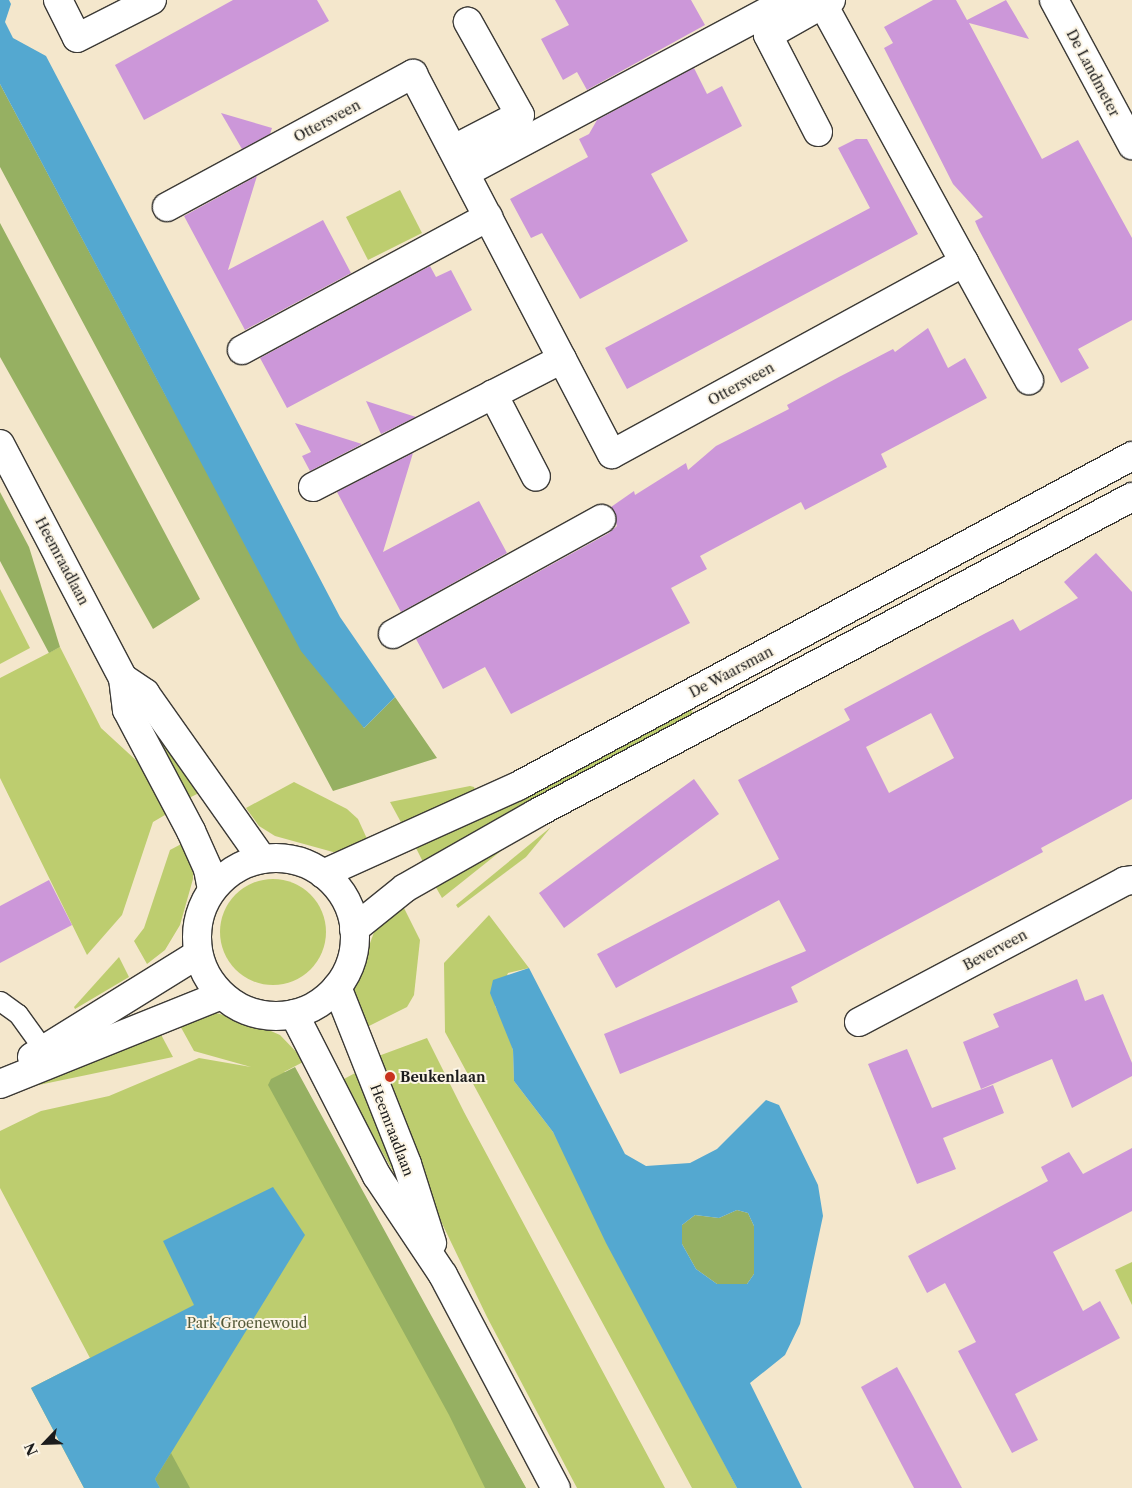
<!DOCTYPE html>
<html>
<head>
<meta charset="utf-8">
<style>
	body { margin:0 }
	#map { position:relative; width:1132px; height:1488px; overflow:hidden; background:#f4e7cc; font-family:"Libre Caslon Text",serif }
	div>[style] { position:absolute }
	.green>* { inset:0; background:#bdcd6f }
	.round { border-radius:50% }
	.forest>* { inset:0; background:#96b062 }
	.water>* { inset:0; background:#54a8d0 }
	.building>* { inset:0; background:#cc97d9 }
	.roads { filter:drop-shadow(1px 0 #3c3a36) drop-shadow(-1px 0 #3c3a36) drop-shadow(0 1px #3c3a36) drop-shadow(0 -1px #3c3a36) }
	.service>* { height:19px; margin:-9.5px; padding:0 9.5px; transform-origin:9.5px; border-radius:9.5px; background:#fff }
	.pedestrian>* { height:28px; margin:-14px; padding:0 14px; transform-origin:14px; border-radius:14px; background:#fff }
	.minor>* { height:28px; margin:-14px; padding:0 14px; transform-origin:14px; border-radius:14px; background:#fff }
	.secondary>* { height:28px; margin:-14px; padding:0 14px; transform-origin:14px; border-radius:14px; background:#fff }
	.secondary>.ring { margin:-14px; padding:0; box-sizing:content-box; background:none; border:28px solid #fff; border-radius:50% }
	.dots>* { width:14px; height:14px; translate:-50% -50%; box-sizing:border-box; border:2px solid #fcf5e5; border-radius:50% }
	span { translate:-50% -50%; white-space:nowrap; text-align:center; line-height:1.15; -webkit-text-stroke:4px #fcf5e5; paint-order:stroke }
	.street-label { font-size:14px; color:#1c1c1c }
	.poi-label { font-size:14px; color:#1c1c1c; font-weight:700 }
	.left { translate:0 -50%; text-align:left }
	.park-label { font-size:14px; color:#545a39 }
	.north { position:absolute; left:20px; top:1418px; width:50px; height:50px; -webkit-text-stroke:4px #fcf5e5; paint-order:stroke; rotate:246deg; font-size:14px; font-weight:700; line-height:20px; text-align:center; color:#1c1c1c }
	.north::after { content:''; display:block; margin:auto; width:18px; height:22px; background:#1c1c1c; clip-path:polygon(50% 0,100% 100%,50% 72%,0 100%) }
</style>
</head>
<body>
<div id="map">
	<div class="green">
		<i style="clip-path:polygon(400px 190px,422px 233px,368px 260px,346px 217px)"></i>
		<i style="clip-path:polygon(0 589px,30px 648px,0 664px)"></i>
		<i style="clip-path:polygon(60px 647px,101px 728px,150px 773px,170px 812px,153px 822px,122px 915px,87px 955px,0 778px,0 678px)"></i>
		<i style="clip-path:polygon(136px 697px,203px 791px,187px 799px)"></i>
		<i style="clip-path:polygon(690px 706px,694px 716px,424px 864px,413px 842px)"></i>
		<i style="clip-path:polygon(294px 782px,347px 809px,358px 819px,368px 841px,346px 851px,333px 852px,275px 836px,259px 826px,246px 808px)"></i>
		<i style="clip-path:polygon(470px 786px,474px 787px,477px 794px,403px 826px,390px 802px)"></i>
		<i style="clip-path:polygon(551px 827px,526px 857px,458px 908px,456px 905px)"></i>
		<i style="clip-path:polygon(516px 839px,442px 898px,434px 884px)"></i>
		<i style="clip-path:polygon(185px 842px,193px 866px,193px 879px,180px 925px,165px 950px,147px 964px,134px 941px,144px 928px,170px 850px)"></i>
		<i class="round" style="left:220px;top:879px;width:106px;height:106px"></i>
		<i style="clip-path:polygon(401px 902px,420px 940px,414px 995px,407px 1007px,361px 1030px,352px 1003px,354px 987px,377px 924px)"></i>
		<i style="clip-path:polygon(489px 915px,529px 968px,508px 973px,495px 1006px,506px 1027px,513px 1050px,514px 1081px,553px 1132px,737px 1488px,692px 1488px,445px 1032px,444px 963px)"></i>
		<i style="clip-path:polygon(119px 957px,129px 977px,75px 1009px,74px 1007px)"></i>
		<i style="clip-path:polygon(213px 1012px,257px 1025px,280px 1035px,305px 1061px,284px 1072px,292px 1074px,526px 1488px,84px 1488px,31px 1388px,90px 1358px,0 1188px,0 1131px,41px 1111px,109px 1096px,199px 1058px,251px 1067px,194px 1051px,178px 1022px)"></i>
		<i style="clip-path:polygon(158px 1029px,173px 1057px,29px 1087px)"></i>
		<i style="clip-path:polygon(427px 1038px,464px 1112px,665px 1488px,577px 1488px,487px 1317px,425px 1188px,373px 1058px)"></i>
		<i style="clip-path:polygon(359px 1071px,400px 1178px,396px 1177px,342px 1080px)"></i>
		<i style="clip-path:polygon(1132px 1262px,1132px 1305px,1115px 1270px)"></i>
	</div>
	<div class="forest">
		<i style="clip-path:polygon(0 84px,166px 396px,364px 728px,395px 697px,437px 758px,333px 791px,0 167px)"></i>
		<i style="clip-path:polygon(0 223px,200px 599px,153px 629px,0 357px)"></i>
		<i style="clip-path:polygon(0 492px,29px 547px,60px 647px,49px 653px,0 561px)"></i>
		<i style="clip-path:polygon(295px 1067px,354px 1175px,526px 1488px,485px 1488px,449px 1415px,268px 1085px,271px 1079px)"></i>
		<i style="clip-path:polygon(737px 1210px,748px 1213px,754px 1226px,754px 1274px,747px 1284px,717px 1284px,696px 1269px,682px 1244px,682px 1225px,695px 1215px,719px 1218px)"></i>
		<i style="clip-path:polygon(171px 1453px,190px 1488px,160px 1488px,155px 1479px)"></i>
	</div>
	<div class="water">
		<i style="clip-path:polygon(0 0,9px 0,11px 4px,5px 22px,13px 38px,46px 56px,340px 617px,395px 697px,364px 728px,301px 651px,0 84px)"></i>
		<i style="clip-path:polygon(evenodd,529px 968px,625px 1154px,646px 1166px,690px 1163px,717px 1149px,766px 1100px,779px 1105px,818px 1185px,823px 1216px,800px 1324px,785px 1355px,750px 1383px,802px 1488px,737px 1488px,606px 1243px,553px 1132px,514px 1081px,513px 1050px,490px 993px,493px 980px,529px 968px,737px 1210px,748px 1213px,754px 1226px,754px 1274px,747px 1284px,717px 1284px,696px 1269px,682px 1244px,682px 1225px,695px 1215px,719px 1218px,737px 1210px)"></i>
		<i style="clip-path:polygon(273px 1187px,305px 1235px,155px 1479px,160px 1488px,84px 1488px,31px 1388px,194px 1305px,163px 1241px)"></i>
	</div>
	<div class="building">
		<i style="clip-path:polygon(233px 0,317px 0,329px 21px,144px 120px,115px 65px)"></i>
		<i style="clip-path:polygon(555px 0,691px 0,705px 25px,587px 90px,577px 72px,563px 80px,541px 39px,569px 25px)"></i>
		<i style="clip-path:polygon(933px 0,956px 0,967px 20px,1006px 0,1029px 39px,969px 23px,1042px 159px,1078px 140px,1132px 238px,1132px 320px,1078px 349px,1089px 368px,1061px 383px,979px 230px,975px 221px,983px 217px,953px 184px,884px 48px,893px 43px,884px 27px)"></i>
		<i style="clip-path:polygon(694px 68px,707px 94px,722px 86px,742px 126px,651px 174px,688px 241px,580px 299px,542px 233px,531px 238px,510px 199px,588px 157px,579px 139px,589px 134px,597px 120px)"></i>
		<i style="clip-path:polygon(221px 113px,272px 128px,270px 134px,242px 149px)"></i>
		<i style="clip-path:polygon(856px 139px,867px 139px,918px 234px,627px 389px,605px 348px,870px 208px,838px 148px)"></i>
		<i style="clip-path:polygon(257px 176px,228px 270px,323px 220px,351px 273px,245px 330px,184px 216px)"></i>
		<i style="clip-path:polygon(430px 266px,436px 277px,451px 270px,472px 310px,287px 408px,260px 358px)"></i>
		<i style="clip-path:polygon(928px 328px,948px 368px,965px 358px,987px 398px,881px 454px,887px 467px,805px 510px,801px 502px,700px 556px,707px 569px,671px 588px,690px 623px,511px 714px,485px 667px,443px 689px,416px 639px,609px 533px,617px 526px,611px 507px,634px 491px,635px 495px,686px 463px,688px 470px,716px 446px,789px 409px,787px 405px,839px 377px,893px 349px,895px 352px)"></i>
		<i style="clip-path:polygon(366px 401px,416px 417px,381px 434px)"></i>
		<i style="clip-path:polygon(295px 423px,362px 444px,310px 471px,302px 456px,311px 452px)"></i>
		<i style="clip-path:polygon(413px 453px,383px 552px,479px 501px,507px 553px,401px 612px,337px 492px)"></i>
		<i style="clip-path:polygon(evenodd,1096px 553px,1132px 592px,1132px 799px,1041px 848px,1043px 852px,791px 987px,798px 1002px,620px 1074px,604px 1034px,806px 951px,779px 900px,616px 988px,597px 954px,779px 859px,738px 780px,850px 720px,844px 709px,984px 634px,1013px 619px,1020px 631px,1078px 598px,1064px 582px,1096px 553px,931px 713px,954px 758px,889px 793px,866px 747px,931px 713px)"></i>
		<i style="clip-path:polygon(694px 779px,719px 814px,564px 928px,539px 893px)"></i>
		<i style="clip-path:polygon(49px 880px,72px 925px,0 963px,0 906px)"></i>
		<i style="clip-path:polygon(1077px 979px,1085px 1001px,1103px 994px,1132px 1063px,1132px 1076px,1072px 1108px,1052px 1059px,981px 1089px,963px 1042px,999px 1027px,993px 1014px)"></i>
		<i style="clip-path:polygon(907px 1049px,932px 1108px,993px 1085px,1004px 1113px,943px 1138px,956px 1169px,917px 1184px,868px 1064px)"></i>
		<i style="clip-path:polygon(1132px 1148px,1132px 1211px,1053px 1252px,1083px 1311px,1100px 1301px,1120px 1338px,1015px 1394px,1038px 1440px,1012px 1453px,958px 1351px,976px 1342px,945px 1283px,927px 1293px,908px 1256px,1048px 1181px,1041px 1167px,1069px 1152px,1083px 1174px)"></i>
		<i style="clip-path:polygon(897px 1367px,913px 1396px,962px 1488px,914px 1488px,861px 1387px)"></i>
	</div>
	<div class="roads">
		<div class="service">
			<i style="left:0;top:1001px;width:22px;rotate:36deg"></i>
			<i style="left:18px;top:1014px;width:44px;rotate:54.2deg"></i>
		</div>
		<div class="pedestrian">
			<i style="left:58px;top:0;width:42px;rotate:63.4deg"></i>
			<i style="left:77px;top:38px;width:84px;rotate:-26.9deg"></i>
			<i style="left:465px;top:173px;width:367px;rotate:-28.1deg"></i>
			<i style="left:242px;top:350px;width:280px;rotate:-28.4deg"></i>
			<i style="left:393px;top:634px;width:238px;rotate:-28.9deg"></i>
		</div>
		<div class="minor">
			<i style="left:1054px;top:0;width:165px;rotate:61.7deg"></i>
			<i style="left:818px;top:132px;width:109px;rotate:-117.3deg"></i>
			<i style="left:768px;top:35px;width:63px;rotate:-29.4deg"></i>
			<i style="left:823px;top:4px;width:4px;rotate:-117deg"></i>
			<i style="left:454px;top:149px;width:74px;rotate:-27.3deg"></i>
			<i style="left:520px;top:115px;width:107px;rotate:-119.2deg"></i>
			<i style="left:167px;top:207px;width:280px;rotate:-28.4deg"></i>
			<i style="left:413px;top:74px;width:429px;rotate:62.4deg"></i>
			<i style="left:612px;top:454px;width:401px;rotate:-28.6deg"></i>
			<i style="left:964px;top:262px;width:294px;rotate:-118.7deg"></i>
			<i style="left:823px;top:4px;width:9px;rotate:-27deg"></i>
			<i style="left:964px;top:262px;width:135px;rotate:61.2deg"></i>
			<i style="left:493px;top:394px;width:93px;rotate:62.6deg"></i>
			<i style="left:313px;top:487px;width:280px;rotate:-27.2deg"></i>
			<i style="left:323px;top:874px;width:214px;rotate:-24.3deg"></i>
			<i style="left:518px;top:786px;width:697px;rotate:-28.26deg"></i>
			<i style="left:354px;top:929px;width:65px;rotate:-38.8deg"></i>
			<i style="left:405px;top:888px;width:150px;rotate:-29.6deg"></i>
			<i style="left:535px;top:814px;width:676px;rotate:-27.97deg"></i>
			<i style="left:859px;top:1022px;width:301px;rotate:-27.9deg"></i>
			<i style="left:1125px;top:881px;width:7px;rotate:-8deg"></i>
			<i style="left:32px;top:1057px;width:195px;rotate:-31.8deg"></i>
			<i style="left:0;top:1084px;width:238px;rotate:-21.9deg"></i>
		</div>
		<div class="secondary">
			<i style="left:0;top:444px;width:264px;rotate:62.3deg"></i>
			<i style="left:123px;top:678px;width:32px;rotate:83deg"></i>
			<i style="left:127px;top:710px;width:137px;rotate:62.1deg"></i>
			<i style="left:191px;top:831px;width:42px;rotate:65.9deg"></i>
			<i style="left:208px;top:869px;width:21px;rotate:79deg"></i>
			<i style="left:123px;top:678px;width:27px;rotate:34deg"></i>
			<i style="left:145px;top:693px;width:203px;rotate:54.8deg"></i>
			<i class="ring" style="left:197px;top:858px;width:130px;height:130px"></i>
			<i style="left:337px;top:987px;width:190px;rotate:68.4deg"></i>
			<i style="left:407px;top:1164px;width:83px;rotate:72.4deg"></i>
			<i style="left:294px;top:1014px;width:182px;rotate:62.9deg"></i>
			<i style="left:377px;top:1176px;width:119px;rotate:56.3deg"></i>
			<i style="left:443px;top:1275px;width:241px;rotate:62.1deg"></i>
		</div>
	</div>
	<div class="dots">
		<i style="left:390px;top:1077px;background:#c8321e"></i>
	</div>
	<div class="street-label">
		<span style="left:1093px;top:73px;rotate:62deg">De Landmeter</span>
		<span style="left:327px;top:121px;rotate:-28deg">Ottersveen</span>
		<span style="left:741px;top:384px;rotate:-29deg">Ottersveen</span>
		<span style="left:62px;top:561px;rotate:62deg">Heemraadlaan</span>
		<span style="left:731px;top:672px;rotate:-28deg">De Waarsman</span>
		<span style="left:995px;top:950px;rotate:-28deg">Beverveen</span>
		<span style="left:392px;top:1130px;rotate:69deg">Heemraadlaan</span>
	</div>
	<div class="poi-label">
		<span class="left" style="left:400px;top:1077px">Beukenlaan</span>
	</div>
	<div class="park-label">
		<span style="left:247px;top:1323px">Park Groenewoud</span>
	</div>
	<div class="north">N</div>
</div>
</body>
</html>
